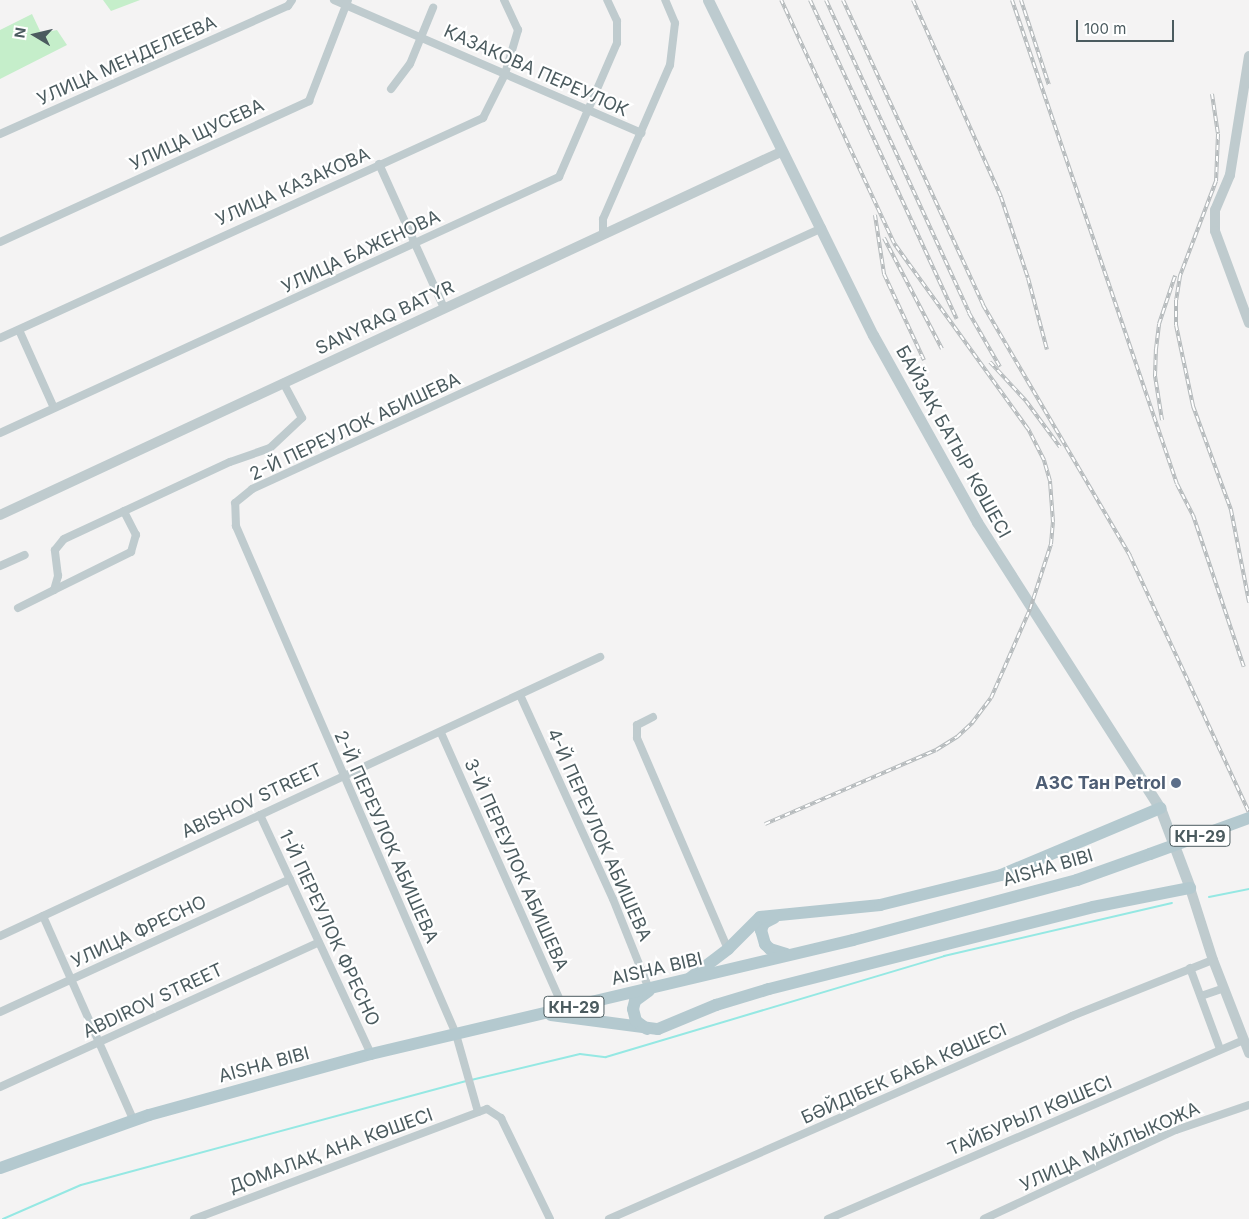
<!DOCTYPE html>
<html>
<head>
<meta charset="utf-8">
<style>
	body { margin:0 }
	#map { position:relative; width:1249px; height:1219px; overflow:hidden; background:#f4f3f3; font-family:Inter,sans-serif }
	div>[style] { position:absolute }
	.green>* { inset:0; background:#c5eeca }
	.stream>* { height:2px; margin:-1px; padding:0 1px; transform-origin:1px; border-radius:1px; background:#95e8e3 }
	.minor>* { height:8px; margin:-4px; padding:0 4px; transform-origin:4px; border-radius:4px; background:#bfcbce }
	.tertiary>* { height:10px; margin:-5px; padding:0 5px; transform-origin:5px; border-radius:5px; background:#bfcbce }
	.secondary>* { height:11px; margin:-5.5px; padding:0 5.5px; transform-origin:5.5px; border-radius:5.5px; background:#bdcbcf }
	.primary>* { height:12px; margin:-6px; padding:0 6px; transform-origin:6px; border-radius:6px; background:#b4c9cf }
	.rail>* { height:4px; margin-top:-2px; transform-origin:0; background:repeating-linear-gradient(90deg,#fff 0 5.5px,#b5babc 0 11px); box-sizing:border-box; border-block:1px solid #b5babc }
	.primary-bridge>* { height:12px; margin:-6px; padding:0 6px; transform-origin:6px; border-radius:6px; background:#b4c9cf }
	.dots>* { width:14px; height:14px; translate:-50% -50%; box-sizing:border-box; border:2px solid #fff; border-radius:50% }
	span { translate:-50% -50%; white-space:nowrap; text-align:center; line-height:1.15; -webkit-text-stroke:4.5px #fff; paint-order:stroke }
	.shield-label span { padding:1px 4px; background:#fff; border:1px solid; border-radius:4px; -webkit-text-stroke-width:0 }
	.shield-label { font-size:16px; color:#4b5b5f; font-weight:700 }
	.street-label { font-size:18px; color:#4b5b5f }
	.service-label { font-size:18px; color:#4e5e75; font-weight:700 }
	.right { translate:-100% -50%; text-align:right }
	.north { position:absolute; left:10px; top:10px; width:50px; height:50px; -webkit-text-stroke:4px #fff; paint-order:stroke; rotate:279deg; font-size:14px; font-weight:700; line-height:20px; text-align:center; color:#4b5b5f }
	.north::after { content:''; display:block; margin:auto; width:18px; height:22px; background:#4b5b5f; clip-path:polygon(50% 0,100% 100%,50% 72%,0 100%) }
	.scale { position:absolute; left:1076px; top:20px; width:98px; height:22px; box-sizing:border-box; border:2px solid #4b5b5f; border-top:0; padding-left:6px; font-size:15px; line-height:18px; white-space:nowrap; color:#4b5b5f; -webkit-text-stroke:4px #fff; paint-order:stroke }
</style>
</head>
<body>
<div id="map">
	<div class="green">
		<i style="clip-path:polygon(103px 0,140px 0,111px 11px)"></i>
		<i style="clip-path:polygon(32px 14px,41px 33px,57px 30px,67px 45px,0 79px,0 30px)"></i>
	</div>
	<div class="stream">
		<i style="left:1209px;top:897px;width:41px;rotate:-11.3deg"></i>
		<i style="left:471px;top:1080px;width:112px;rotate:-13.4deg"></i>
		<i style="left:580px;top:1054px;width:26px;rotate:7deg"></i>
		<i style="left:606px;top:1057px;width:353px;rotate:-16.6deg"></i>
		<i style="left:944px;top:956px;width:234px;rotate:-13.1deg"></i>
		<i style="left:3px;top:1219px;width:85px;rotate:-23.6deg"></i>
		<i style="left:81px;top:1185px;width:399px;rotate:-15.1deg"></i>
	</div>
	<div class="minor">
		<i style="left:334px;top:0;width:335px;rotate:23.4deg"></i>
		<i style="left:391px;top:89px;width:31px;rotate:-53deg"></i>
		<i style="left:410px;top:64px;width:61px;rotate:-67.7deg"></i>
		<i style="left:0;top:134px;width:315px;rotate:-24deg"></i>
		<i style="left:288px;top:6px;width:7px;rotate:-56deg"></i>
		<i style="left:379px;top:164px;width:158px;rotate:65.7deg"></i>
		<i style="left:603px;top:234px;width:15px;rotate:-90deg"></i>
		<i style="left:603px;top:219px;width:168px;rotate:-66.5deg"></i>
		<i style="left:670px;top:65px;width:42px;rotate:-83.2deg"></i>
		<i style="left:675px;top:23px;width:25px;rotate:-113deg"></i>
		<i style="left:0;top:242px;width:340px;rotate:-24.5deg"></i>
		<i style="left:309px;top:101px;width:108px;rotate:-68.9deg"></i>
		<i style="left:19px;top:330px;width:85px;rotate:65.8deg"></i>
		<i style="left:0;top:338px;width:531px;rotate:-24.49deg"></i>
		<i style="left:483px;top:118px;width:49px;rotate:-63.4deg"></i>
		<i style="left:505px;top:74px;width:46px;rotate:-73.5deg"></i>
		<i style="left:518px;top:30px;width:33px;rotate:-115deg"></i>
		<i style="left:0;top:433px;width:615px;rotate:-24.61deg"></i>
		<i style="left:559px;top:177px;width:146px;rotate:-66.6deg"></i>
		<i style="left:617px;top:43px;width:22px;rotate:-90deg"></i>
		<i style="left:617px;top:21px;width:23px;rotate:-115deg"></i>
		<i style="left:0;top:566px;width:27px;rotate:-24deg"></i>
		<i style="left:54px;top:590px;width:86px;rotate:-26.3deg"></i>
		<i style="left:131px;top:552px;width:18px;rotate:-74deg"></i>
		<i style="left:136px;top:535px;width:27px;rotate:-117deg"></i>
		<i style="left:18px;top:608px;width:40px;rotate:-26.6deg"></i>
		<i style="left:54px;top:590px;width:15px;rotate:-74deg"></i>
		<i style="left:58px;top:576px;width:26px;rotate:-97deg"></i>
		<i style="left:55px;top:550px;width:14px;rotate:-51deg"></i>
		<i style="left:64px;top:539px;width:183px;rotate:-24.9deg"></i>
		<i style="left:230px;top:462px;width:42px;rotate:-19.3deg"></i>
		<i style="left:270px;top:448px;width:44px;rotate:-43.2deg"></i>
		<i style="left:302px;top:418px;width:40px;rotate:-118deg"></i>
		<i style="left:520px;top:695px;width:224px;rotate:65.5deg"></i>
		<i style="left:613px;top:899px;width:97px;rotate:68.2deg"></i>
		<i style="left:653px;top:717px;width:18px;rotate:153deg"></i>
		<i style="left:637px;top:725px;width:13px;rotate:90deg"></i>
		<i style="left:637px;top:738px;width:230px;rotate:66.7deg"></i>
		<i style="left:441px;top:733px;width:302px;rotate:66deg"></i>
		<i style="left:260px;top:815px;width:264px;rotate:65.1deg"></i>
		<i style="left:43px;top:916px;width:222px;rotate:66.1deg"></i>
		<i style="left:0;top:936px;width:662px;rotate:-24.94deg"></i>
		<i style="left:1190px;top:968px;width:86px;rotate:69.7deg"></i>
		<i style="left:1201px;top:996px;width:24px;rotate:-19deg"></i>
		<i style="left:0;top:1012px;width:319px;rotate:-24.6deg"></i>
		<i style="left:0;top:1087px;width:350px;rotate:-24.4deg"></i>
		<i style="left:478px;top:1112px;width:81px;rotate:-105.8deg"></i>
		<i style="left:456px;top:1034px;width:554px;rotate:-113.42deg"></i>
		<i style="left:236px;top:526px;width:23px;rotate:-92deg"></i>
		<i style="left:235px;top:503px;width:22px;rotate:-39deg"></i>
		<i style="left:252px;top:489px;width:627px;rotate:-24.6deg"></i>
		<i style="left:194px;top:1219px;width:313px;rotate:-20.6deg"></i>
		<i style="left:487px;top:1109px;width:17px;rotate:33deg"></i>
		<i style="left:501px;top:1118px;width:112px;rotate:64.1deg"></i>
		<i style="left:609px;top:1219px;width:506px;rotate:-23.67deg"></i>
		<i style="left:1072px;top:1016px;width:152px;rotate:-21.7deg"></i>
		<i style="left:828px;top:1219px;width:453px;rotate:-23.3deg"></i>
		<i style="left:984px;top:1219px;width:212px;rotate:-24.9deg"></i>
		<i style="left:1176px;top:1130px;width:77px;rotate:-18.9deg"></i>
	</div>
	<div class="tertiary">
		<i style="left:1249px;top:56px;width:121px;rotate:99.1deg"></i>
		<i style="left:1230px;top:175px;width:38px;rotate:113deg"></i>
		<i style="left:1215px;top:210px;width:21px;rotate:90deg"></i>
		<i style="left:1215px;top:231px;width:98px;rotate:69.7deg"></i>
		<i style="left:0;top:515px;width:863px;rotate:-24.93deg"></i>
		<i style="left:1190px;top:888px;width:76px;rotate:72.3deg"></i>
		<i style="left:1213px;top:960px;width:100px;rotate:68.8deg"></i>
	</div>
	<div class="secondary">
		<i style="left:708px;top:0;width:373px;rotate:63.8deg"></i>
		<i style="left:873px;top:335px;width:214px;rotate:60.9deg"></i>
		<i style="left:977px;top:522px;width:340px;rotate:57.4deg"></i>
		<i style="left:1160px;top:808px;width:85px;rotate:69.4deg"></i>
	</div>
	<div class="primary">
		<i style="left:774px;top:918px;width:11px;rotate:153deg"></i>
		<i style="left:764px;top:923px;width:8px;rotate:113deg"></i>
		<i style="left:761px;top:930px;width:15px;rotate:74deg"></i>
		<i style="left:765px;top:944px;width:7px;rotate:45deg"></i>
		<i style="left:770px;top:949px;width:17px;rotate:17deg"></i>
		<i style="left:690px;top:978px;width:48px;rotate:-37.3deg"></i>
		<i style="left:728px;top:949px;width:45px;rotate:-45deg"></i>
		<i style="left:760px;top:917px;width:121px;rotate:-5.7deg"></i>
		<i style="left:880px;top:905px;width:125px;rotate:-13.9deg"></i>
		<i style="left:1001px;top:875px;width:173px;rotate:-22.8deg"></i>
		<i style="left:551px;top:1015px;width:108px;rotate:7.5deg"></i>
		<i style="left:658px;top:1029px;width:63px;rotate:-22.5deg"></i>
		<i style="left:716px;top:1005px;width:55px;rotate:-16.8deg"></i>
		<i style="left:769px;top:989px;width:334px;rotate:-14.2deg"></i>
		<i style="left:1093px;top:907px;width:99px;rotate:-11.1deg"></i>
		<i style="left:647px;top:1029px;width:14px;rotate:-144deg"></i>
		<i style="left:636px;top:1021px;width:12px;rotate:-104deg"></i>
		<i style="left:633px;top:1009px;width:8px;rotate:-76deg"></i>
		<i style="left:635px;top:1001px;width:17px;rotate:-36deg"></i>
		<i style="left:0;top:1168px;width:158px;rotate:-19.6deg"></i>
		<i style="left:149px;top:1115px;width:230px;rotate:-15.4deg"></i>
		<i style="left:371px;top:1054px;width:495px;rotate:-13.3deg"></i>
		<i style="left:853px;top:940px;width:232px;rotate:-15deg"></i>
		<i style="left:1077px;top:880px;width:77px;rotate:-19.6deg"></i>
	</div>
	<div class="rail">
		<i style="left:810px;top:0;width:351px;rotate:65.3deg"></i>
		<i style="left:826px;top:0;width:344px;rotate:65.4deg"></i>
		<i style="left:969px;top:313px;width:62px;rotate:60.1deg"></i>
		<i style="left:843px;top:0;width:336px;rotate:65.3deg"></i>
		<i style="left:983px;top:305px;width:291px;rotate:59.6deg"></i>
		<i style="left:1130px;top:556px;width:282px;rotate:65.1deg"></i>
		<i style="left:913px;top:0;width:216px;rotate:65.9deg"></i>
		<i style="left:1001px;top:197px;width:85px;rotate:71.6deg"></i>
		<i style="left:1028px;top:278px;width:74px;rotate:75.2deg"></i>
		<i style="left:1012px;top:0;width:511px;rotate:71.18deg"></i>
		<i style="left:1177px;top:484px;width:35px;rotate:63deg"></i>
		<i style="left:1193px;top:515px;width:160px;rotate:71.5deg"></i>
		<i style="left:1021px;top:0;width:89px;rotate:71.8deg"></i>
		<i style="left:1212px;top:94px;width:40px;rotate:81.5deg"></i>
		<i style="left:1218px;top:134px;width:47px;rotate:92.4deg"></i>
		<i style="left:1216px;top:181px;width:102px;rotate:110.8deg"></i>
		<i style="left:1180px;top:276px;width:24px;rotate:99deg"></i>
		<i style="left:1176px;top:300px;width:25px;rotate:90deg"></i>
		<i style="left:1176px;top:325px;width:83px;rotate:78.1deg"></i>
		<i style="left:1193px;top:406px;width:111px;rotate:69.9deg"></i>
		<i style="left:1231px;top:510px;width:94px;rotate:78.9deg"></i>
		<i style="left:875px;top:215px;width:60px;rotate:81.3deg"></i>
		<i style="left:884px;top:274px;width:95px;rotate:65.1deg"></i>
		<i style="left:884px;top:238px;width:125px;rotate:62.4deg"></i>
		<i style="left:990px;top:362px;width:53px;rotate:47.3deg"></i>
		<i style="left:1026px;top:401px;width:57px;rotate:53.5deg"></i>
		<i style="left:1162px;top:420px;width:45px;rotate:-99deg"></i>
		<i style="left:1155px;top:376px;width:27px;rotate:-88deg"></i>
		<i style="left:1156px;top:349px;width:25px;rotate:-83deg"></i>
		<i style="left:1159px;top:324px;width:51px;rotate:-71.6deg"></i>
		<i style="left:765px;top:824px;width:186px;rotate:-23.4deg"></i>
		<i style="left:936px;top:750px;width:25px;rotate:-32deg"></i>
		<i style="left:957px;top:737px;width:21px;rotate:-43deg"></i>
		<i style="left:972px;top:723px;width:31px;rotate:-53deg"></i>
		<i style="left:991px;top:698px;width:97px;rotate:-66.3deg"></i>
		<i style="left:1030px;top:609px;width:68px;rotate:-72.1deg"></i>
		<i style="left:1051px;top:544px;width:22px;rotate:-85deg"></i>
		<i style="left:1053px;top:522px;width:41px;rotate:-94.2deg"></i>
		<i style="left:1050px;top:481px;width:22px;rotate:-106deg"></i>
		<i style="left:1044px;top:460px;width:35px;rotate:-117deg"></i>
		<i style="left:1028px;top:429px;width:229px;rotate:-125.8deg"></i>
		<i style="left:894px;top:243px;width:268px;rotate:-114.9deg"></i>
	</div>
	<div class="primary-bridge">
		<i style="left:1150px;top:854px;width:105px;rotate:-20deg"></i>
	</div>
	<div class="dots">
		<i style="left:1176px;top:783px;background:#5c6f8a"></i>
	</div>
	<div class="shield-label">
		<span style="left:1200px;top:836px">КН-29</span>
		<span style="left:574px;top:1007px">КН-29</span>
	</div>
	<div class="street-label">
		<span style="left:127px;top:61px;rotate:-24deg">УЛИЦА МЕНДЕЛЕЕВА</span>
		<span style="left:536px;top:71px;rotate:24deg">КАЗАКОВА ПЕРЕУЛОК</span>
		<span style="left:197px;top:135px;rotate:-25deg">УЛИЦА ЩУСЕВА</span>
		<span style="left:293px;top:187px;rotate:-24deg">УЛИЦА КАЗАКОВА</span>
		<span style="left:361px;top:252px;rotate:-25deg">УЛИЦА БАЖЕНОВА</span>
		<span style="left:385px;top:318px;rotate:-25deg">SANYRAQ BATYR</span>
		<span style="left:355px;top:427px;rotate:-25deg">2-Й ПЕРЕУЛОК АБИШЕВА</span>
		<span style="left:953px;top:442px;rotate:61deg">БАЙЗАҚ БАТЫР КӨШЕСІ</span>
		<span style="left:252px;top:801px;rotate:-25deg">ABISHOV STREET</span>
		<span style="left:599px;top:835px;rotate:66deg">4-Й ПЕРЕУЛОК АБИШЕВА</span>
		<span style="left:386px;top:837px;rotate:66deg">2-Й ПЕРЕУЛОК АБИШЕВА</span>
		<span style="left:516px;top:865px;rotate:66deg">3-Й ПЕРЕУЛОК АБИШЕВА</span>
		<span style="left:1048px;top:868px;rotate:-16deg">AISHA BIBI</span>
		<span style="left:329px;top:928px;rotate:65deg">1-Й ПЕРЕУЛОК ФРЕСНО</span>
		<span style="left:139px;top:932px;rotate:-25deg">УЛИЦА ФРЕСНО</span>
		<span style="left:657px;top:969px;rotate:-13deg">AISHA BIBI</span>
		<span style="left:153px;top:1001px;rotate:-25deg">ABDIROV STREET</span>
		<span style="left:264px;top:1065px;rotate:-15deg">AISHA BIBI</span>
		<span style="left:904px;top:1074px;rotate:-24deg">БӘЙДІБЕК БАБА КӨШЕСІ</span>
		<span style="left:1030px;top:1116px;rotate:-23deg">ТАЙБУРЫЛ КӨШЕСІ</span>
		<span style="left:1110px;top:1147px;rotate:-24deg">УЛИЦА МАЙЛЫКОЖА</span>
		<span style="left:331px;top:1151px;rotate:-20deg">ДОМАЛАҚ АНА КӨШЕСІ</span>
	</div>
	<div class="service-label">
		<span class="right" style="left:1166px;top:783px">АЗС Тан Petrol</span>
	</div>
	<div class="north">N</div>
	<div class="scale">100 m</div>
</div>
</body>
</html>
